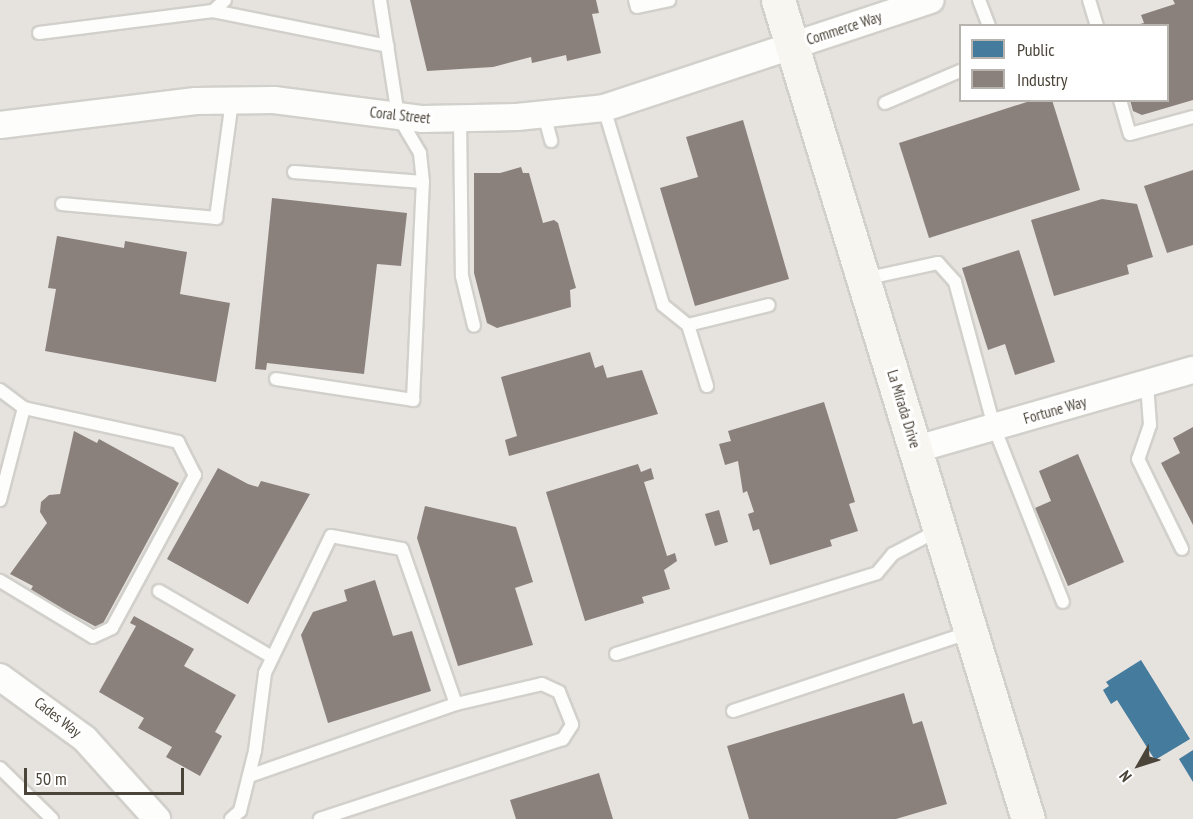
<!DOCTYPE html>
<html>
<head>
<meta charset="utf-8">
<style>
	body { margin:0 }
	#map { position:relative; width:1193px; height:819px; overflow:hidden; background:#f4f2ee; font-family:"PT Sans Narrow",sans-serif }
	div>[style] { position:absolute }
	.industrial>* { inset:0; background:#e6e2de }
	.public>* { inset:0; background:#457b9d }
	.industry>* { inset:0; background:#8a817c }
	.roads { filter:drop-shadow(2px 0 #d2d0cb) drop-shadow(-2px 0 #d2d0cb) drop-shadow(0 2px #d2d0cb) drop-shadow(0 -2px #d2d0cb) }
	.service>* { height:12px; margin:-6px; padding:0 6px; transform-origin:6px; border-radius:6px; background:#fdfdfc }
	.minor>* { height:26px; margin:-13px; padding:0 13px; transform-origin:13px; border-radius:13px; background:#fdfdfc }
	.secondary>* { height:33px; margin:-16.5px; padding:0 16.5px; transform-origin:16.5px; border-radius:16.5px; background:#f7f6f1 }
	span { translate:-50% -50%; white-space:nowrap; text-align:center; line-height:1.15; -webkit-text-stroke:6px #fff; paint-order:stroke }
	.street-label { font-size:15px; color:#4b4439 }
	.legend { position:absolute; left:959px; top:24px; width:210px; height:78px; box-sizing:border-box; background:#fff; border:2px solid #b7b4b0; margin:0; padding:8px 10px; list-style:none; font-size:18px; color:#4b4439 }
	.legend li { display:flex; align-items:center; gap:12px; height:30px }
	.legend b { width:30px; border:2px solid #b7b4b0 }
	.north { position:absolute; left:1109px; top:735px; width:60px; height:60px; -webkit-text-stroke:4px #fff; paint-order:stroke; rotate:231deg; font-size:16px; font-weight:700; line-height:24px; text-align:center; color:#4b4439 }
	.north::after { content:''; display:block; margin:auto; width:21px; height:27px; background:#4b4439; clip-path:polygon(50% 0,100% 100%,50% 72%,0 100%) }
	.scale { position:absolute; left:24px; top:768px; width:160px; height:27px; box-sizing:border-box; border:3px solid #4b4439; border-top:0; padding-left:8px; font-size:18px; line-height:21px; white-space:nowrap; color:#4b4439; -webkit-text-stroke:4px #fff; paint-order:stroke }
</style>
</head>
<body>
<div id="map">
	<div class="industrial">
		<i style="clip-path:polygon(evenodd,0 0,1193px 0,1193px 819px,0 819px,0 0,960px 26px,1168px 26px,1168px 100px,960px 100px,960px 26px)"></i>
	</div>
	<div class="public">
		<i style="clip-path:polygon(1141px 660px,1190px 739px,1155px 760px,1117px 700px,1111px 704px,1103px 690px,1109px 686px,1106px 682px)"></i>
		<i style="clip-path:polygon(1193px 750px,1193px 782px,1179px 759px)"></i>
	</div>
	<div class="industry">
		<i style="clip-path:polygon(410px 0,596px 0,599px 13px,592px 14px,601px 53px,567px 61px,566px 55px,532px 63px,531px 57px,493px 67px,427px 71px)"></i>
		<i style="clip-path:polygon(1173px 0,1193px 0,1193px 100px,1142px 115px,1133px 111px,1130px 100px,1168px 100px,1168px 26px,1136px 25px,1144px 23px,1141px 15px,1175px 4px)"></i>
		<i style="clip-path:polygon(1033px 100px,1052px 100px,1080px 190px,929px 238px,899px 143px)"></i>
		<i style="clip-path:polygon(743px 120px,789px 279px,695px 306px,660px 188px,698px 177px,686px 137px)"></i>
		<i style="clip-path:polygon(521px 167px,523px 173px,529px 173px,543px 223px,554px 220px,558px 223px,576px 288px,570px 290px,571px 307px,497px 328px,487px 323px,474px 273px,474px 173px,500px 173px)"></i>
		<i style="clip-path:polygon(1193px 170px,1193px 245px,1167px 253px,1144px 186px)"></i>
		<i style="clip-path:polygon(272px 198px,407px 213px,401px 266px,377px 264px,364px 374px,267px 363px,266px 370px,255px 369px)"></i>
		<i style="clip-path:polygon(1102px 199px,1137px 204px,1153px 257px,1127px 265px,1129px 274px,1054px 296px,1031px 220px)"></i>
		<i style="clip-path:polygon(57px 236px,124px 248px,125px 241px,187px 252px,180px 294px,230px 303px,216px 382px,45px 351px,56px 289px,48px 288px)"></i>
		<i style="clip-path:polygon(1019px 250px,1055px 362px,1015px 375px,1005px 344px,988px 350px,962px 268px)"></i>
		<i style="clip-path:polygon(590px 352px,595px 368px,603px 365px,607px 378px,642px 370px,658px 414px,509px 456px,505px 440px,517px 436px,501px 377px)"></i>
		<i style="clip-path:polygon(824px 402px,855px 502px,849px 504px,858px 531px,830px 540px,832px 546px,770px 565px,759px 529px,753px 531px,748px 514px,754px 512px,747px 491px,743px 493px,738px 461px,725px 465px,719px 444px,731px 441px,728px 431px)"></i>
		<i style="clip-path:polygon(1193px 427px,1193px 525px,1161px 463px,1180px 453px,1173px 438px)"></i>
		<i style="clip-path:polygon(74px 431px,97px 443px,99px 439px,179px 483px,100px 629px,30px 591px,33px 586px,10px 574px,47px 523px,40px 512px,41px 502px,49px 495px,60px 494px)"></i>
		<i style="clip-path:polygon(1078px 454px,1124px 562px,1068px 586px,1035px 508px,1051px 501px,1039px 471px)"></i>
		<i style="clip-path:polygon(638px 464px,641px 472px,651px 468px,654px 479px,644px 482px,667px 556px,675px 553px,677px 561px,664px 570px,670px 589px,642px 597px,644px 603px,585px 621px,546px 492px)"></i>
		<i style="clip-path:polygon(218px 468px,248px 484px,258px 487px,261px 481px,310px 494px,248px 604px,167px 559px)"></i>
		<i style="clip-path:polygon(425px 506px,516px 527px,533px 582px,515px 588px,533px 645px,458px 666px,417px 538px)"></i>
		<i style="clip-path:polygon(719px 510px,728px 542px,715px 546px,705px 514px)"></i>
		<i style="clip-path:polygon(375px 580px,393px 636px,412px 631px,431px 691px,328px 723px,301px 635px,313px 612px,347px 601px,344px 590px)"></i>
		<i style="clip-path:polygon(134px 616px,194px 649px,184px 666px,236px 695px,215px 732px,222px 736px,200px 776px,166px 757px,172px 747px,138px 728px,144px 718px,99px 692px,136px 626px,130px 623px)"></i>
		<i style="clip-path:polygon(904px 693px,913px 724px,922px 721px,947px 804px,896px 819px,749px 819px,727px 746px)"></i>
		<i style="clip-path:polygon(599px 773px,613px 819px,516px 819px,510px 800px)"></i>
	</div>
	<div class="roads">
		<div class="service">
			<i style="left:225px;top:0;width:16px;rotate:137deg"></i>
			<i style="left:213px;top:11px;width:178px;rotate:11.3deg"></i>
			<i style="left:635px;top:0;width:7px;rotate:74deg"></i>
			<i style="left:637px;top:7px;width:33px;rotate:-12deg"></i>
			<i style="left:979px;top:0;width:28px;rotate:69deg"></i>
			<i style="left:1089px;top:0;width:27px;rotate:73deg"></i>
			<i style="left:39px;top:33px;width:175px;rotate:-7.2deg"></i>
			<i style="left:1120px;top:100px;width:35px;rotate:74deg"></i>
			<i style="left:1130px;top:134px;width:65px;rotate:-15.1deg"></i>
			<i style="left:885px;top:103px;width:82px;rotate:-23.1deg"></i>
			<i style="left:604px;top:108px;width:206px;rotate:73.3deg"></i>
			<i style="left:663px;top:305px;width:32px;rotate:39deg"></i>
			<i style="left:688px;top:325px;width:83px;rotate:-13.9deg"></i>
			<i style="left:544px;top:114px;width:28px;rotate:75deg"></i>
			<i style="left:460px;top:118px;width:158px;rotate:89.3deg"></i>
			<i style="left:462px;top:276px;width:51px;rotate:76.5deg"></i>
			<i style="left:294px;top:172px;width:129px;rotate:4.4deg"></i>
			<i style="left:423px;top:182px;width:29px;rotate:-96deg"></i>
			<i style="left:420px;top:153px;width:43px;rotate:-120.7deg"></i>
			<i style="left:398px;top:116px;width:117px;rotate:-98.8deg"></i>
			<i style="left:62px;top:204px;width:155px;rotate:5.2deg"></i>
			<i style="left:216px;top:218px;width:118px;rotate:-82.2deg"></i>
			<i style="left:864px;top:279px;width:76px;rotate:-12.2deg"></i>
			<i style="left:938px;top:263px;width:25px;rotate:48deg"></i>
			<i style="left:955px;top:282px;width:150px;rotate:74.9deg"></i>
			<i style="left:994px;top:427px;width:188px;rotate:68.5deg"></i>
			<i style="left:688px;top:325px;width:64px;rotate:72.7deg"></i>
			<i style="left:276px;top:379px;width:139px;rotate:8.7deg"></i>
			<i style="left:413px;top:400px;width:218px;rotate:-87.4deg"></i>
			<i style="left:1147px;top:384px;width:41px;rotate:85.8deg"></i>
			<i style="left:1150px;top:425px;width:36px;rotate:109deg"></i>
			<i style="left:1138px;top:459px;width:100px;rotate:63.9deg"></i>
			<i style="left:0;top:390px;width:30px;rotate:37deg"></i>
			<i style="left:24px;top:408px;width:158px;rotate:12.4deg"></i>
			<i style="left:178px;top:442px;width:37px;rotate:63deg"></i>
			<i style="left:195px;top:475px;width:174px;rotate:118.5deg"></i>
			<i style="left:112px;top:628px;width:21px;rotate:155deg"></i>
			<i style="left:93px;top:637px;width:109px;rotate:-148.9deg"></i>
			<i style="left:0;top:500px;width:95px;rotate:-75.4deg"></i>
			<i style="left:159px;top:591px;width:131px;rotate:30.3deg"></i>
			<i style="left:616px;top:654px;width:273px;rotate:-17.2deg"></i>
			<i style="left:877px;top:573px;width:25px;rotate:-50deg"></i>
			<i style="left:893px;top:554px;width:50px;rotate:-27.6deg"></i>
			<i style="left:733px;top:711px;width:251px;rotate:-18.4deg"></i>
			<i style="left:0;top:768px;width:73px;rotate:44.4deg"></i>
			<i style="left:249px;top:776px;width:219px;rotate:-19.2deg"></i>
			<i style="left:231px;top:819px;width:12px;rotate:-42deg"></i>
			<i style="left:240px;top:811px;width:62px;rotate:-76deg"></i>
			<i style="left:255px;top:751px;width:79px;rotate:-82.7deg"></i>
			<i style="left:265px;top:673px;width:152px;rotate:-64.3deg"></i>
			<i style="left:331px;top:536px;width:72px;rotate:10.4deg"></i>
			<i style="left:402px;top:549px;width:164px;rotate:70.8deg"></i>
			<i style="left:456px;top:704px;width:88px;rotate:-13.1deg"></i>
			<i style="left:542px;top:684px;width:19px;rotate:25deg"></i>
			<i style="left:559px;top:692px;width:35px;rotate:68deg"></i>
			<i style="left:572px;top:725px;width:17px;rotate:123deg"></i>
			<i style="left:563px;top:739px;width:256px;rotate:161.8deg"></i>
		</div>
		<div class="minor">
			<i style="left:0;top:125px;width:197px;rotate:-7deg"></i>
			<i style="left:196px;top:101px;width:78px;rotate:-0.7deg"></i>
			<i style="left:274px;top:100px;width:150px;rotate:7.3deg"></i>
			<i style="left:423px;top:119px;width:94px;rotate:-1.2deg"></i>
			<i style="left:517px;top:117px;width:87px;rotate:-5.9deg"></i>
			<i style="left:604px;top:108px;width:344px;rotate:-18.3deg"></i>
			<i style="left:917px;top:449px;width:287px;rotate:-16deg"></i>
			<i style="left:0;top:677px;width:105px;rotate:36.1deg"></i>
			<i style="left:85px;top:739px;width:108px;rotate:48deg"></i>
		</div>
		<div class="secondary">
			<i style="left:778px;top:0;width:856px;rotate:73.03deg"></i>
		</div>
	</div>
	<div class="street-label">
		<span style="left:844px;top:28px;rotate:-18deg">Commerce Way</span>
		<span style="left:400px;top:115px;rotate:6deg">Coral Street</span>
		<span style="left:904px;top:409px;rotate:73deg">La Mirada Drive</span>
		<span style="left:1055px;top:410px;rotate:-16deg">Fortune Way</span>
		<span style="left:58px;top:717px;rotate:38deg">Cades Way</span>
	</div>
	<ul class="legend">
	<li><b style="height:16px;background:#457b9d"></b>Public</li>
	<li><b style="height:16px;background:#8a817c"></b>Industry</li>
	</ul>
	<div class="north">N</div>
	<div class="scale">50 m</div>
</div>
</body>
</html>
